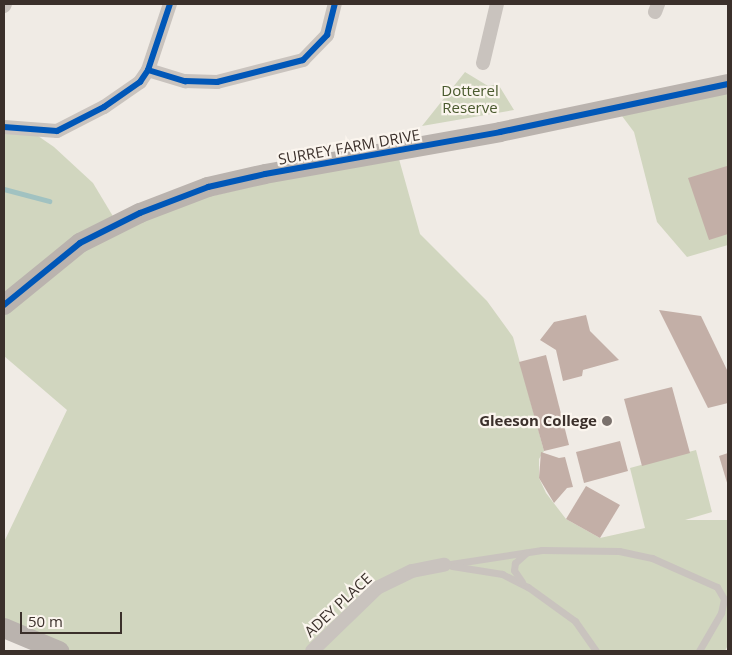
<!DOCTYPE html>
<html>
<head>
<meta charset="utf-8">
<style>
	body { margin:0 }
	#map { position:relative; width:732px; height:655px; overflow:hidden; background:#f0ebe5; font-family:"Open Sans",sans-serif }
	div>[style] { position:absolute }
	.green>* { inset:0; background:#d1d6bf }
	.stream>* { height:4.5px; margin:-2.25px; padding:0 2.25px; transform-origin:2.25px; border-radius:2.25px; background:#a1c2c1 }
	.building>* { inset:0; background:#c3afa7 }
	.lane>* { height:7px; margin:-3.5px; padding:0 3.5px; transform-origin:3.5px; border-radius:3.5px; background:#c9c3be }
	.street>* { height:14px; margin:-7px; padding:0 7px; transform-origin:7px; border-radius:7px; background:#c9c3be }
	.secondary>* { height:20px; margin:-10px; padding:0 10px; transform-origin:10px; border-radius:10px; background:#bab3ae }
	.cycleway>* { height:6px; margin:-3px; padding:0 3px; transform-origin:3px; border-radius:3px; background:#0057b8 }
	.dots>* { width:14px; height:14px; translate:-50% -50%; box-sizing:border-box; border:2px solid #fbf5ee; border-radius:50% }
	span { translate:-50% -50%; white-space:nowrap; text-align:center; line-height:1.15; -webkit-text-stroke:4.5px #fbf5ee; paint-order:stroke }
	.park-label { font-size:15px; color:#4a5a2e }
	.street-label { font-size:15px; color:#3b302b }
	.poi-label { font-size:15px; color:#3b302b; font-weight:700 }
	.right { translate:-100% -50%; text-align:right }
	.frame { position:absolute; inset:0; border:5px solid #3b302b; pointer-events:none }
	.scale { position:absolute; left:20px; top:612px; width:102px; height:22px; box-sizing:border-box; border:2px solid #3b302b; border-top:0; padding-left:6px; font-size:15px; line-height:18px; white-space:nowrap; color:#3b302b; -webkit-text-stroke:4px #fbf5ee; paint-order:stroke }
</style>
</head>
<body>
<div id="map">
	<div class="green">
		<i style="clip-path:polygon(465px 72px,488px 86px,498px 84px,514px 110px,422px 126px)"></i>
		<i style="clip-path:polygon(728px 83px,728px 245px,687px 257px,657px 222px,634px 132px,616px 108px)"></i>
		<i style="clip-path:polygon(4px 127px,28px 129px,54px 147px,93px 183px,114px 218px,7px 293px,4px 291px)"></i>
		<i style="clip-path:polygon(397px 152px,420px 234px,487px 301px,513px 337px,544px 451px,539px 459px,539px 478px,546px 493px,566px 519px,600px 538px,645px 528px,630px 468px,696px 450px,712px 512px,685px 520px,728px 520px,728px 645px,725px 651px,59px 651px,4px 629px,4px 542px,67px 410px,4px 356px,4px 305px,140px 213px)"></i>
	</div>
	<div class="stream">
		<i style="left:4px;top:189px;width:47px;rotate:14.9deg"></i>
	</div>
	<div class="building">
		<i style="clip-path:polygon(727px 166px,728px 234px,709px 240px,688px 178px)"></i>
		<i style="clip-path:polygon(659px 310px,701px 316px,728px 372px,728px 403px,708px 408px)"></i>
		<i style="clip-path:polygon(586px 315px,590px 331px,619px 360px,583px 370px,582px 376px,563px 381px,556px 350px,540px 340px,554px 322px)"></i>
		<i style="clip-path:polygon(546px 355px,569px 445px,544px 451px,519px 362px)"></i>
		<i style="clip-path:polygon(672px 387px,690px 453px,642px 466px,624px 399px)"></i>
		<i style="clip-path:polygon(620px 441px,628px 471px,584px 483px,576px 452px)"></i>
		<i style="clip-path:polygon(541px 452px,559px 458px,565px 457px,573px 487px,567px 488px,554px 503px,539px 478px)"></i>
		<i style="clip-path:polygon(728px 453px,728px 486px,719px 456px)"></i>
		<i style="clip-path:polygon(586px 486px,620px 505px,600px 538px,566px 519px)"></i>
	</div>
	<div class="lane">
		<i style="left:444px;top:565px;width:99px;rotate:-8.7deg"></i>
		<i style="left:542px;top:550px;width:77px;rotate:0.7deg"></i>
		<i style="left:619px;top:551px;width:34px;rotate:12deg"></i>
		<i style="left:652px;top:558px;width:71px;rotate:24deg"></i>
		<i style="left:717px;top:587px;width:14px;rotate:60deg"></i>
		<i style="left:724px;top:599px;width:14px;rotate:102deg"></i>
		<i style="left:721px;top:613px;width:44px;rotate:120.1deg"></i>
		<i style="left:452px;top:566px;width:51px;rotate:9.1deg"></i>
		<i style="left:502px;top:574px;width:29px;rotate:27deg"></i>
		<i style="left:528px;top:587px;width:58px;rotate:35.9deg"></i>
		<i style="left:575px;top:621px;width:37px;rotate:55deg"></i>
		<i style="left:522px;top:582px;width:14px;rotate:-124deg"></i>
		<i style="left:514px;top:570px;width:7px;rotate:-82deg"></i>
		<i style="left:515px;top:563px;width:15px;rotate:-42deg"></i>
	</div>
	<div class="street">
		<i style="left:4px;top:6px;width:2px;rotate:-63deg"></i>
		<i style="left:655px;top:12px;width:9px;rotate:-69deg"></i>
		<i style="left:483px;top:63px;width:61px;rotate:-76.7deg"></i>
		<i style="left:148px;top:70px;width:39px;rotate:17deg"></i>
		<i style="left:185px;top:81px;width:32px;rotate:2deg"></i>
		<i style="left:217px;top:82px;width:89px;rotate:-14.3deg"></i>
		<i style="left:303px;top:60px;width:35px;rotate:-46deg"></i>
		<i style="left:327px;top:35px;width:32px;rotate:-76deg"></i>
		<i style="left:4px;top:127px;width:53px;rotate:4.3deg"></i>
		<i style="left:57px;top:131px;width:53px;rotate:-27.1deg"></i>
		<i style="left:104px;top:107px;width:44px;rotate:-34.8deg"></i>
		<i style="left:140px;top:82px;width:14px;rotate:-56deg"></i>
		<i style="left:148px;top:70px;width:70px;rotate:-71.6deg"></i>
		<i style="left:312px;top:651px;width:91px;rotate:-44.1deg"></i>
		<i style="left:377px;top:588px;width:39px;rotate:-26deg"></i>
		<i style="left:412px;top:571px;width:33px;rotate:-11deg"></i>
	</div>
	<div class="secondary">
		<i style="left:4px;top:305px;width:98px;rotate:-39.2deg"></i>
		<i style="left:80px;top:243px;width:67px;rotate:-26.6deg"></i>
		<i style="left:140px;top:213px;width:73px;rotate:-20.9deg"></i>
		<i style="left:208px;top:187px;width:58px;rotate:-12.8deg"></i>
		<i style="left:265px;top:174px;width:239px;rotate:-10.1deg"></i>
		<i style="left:500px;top:132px;width:233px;rotate:-11.9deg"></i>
		<i style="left:4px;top:628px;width:60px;rotate:22.7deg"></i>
	</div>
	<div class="cycleway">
		<i style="left:148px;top:70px;width:39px;rotate:17deg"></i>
		<i style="left:185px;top:81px;width:32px;rotate:2deg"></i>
		<i style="left:217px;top:82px;width:89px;rotate:-14.3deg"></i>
		<i style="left:303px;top:60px;width:35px;rotate:-46deg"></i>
		<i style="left:327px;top:35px;width:32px;rotate:-76deg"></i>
		<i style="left:4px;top:127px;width:53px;rotate:4.3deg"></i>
		<i style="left:57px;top:131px;width:53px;rotate:-27.1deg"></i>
		<i style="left:104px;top:107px;width:44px;rotate:-34.8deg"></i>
		<i style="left:140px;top:82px;width:14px;rotate:-56deg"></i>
		<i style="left:148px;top:70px;width:70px;rotate:-71.6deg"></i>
		<i style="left:4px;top:305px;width:98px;rotate:-39.2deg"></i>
		<i style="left:80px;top:243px;width:67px;rotate:-26.6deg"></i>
		<i style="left:140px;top:213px;width:73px;rotate:-20.9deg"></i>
		<i style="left:208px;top:187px;width:58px;rotate:-12.8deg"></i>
		<i style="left:265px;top:174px;width:239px;rotate:-10.1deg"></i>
		<i style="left:500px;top:132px;width:233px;rotate:-11.9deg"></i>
	</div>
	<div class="dots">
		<i style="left:607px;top:421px;background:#7a716c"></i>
	</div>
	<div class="park-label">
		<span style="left:470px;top:99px">Dotterel<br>Reserve</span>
	</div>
	<div class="street-label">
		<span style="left:349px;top:147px;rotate:-10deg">SURREY FARM DRIVE</span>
		<span style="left:338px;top:605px;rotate:-43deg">ADEY PLACE</span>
	</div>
	<div class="poi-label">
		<span class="right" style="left:597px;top:421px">Gleeson College</span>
	</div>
	<div class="frame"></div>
	<div class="scale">50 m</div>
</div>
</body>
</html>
